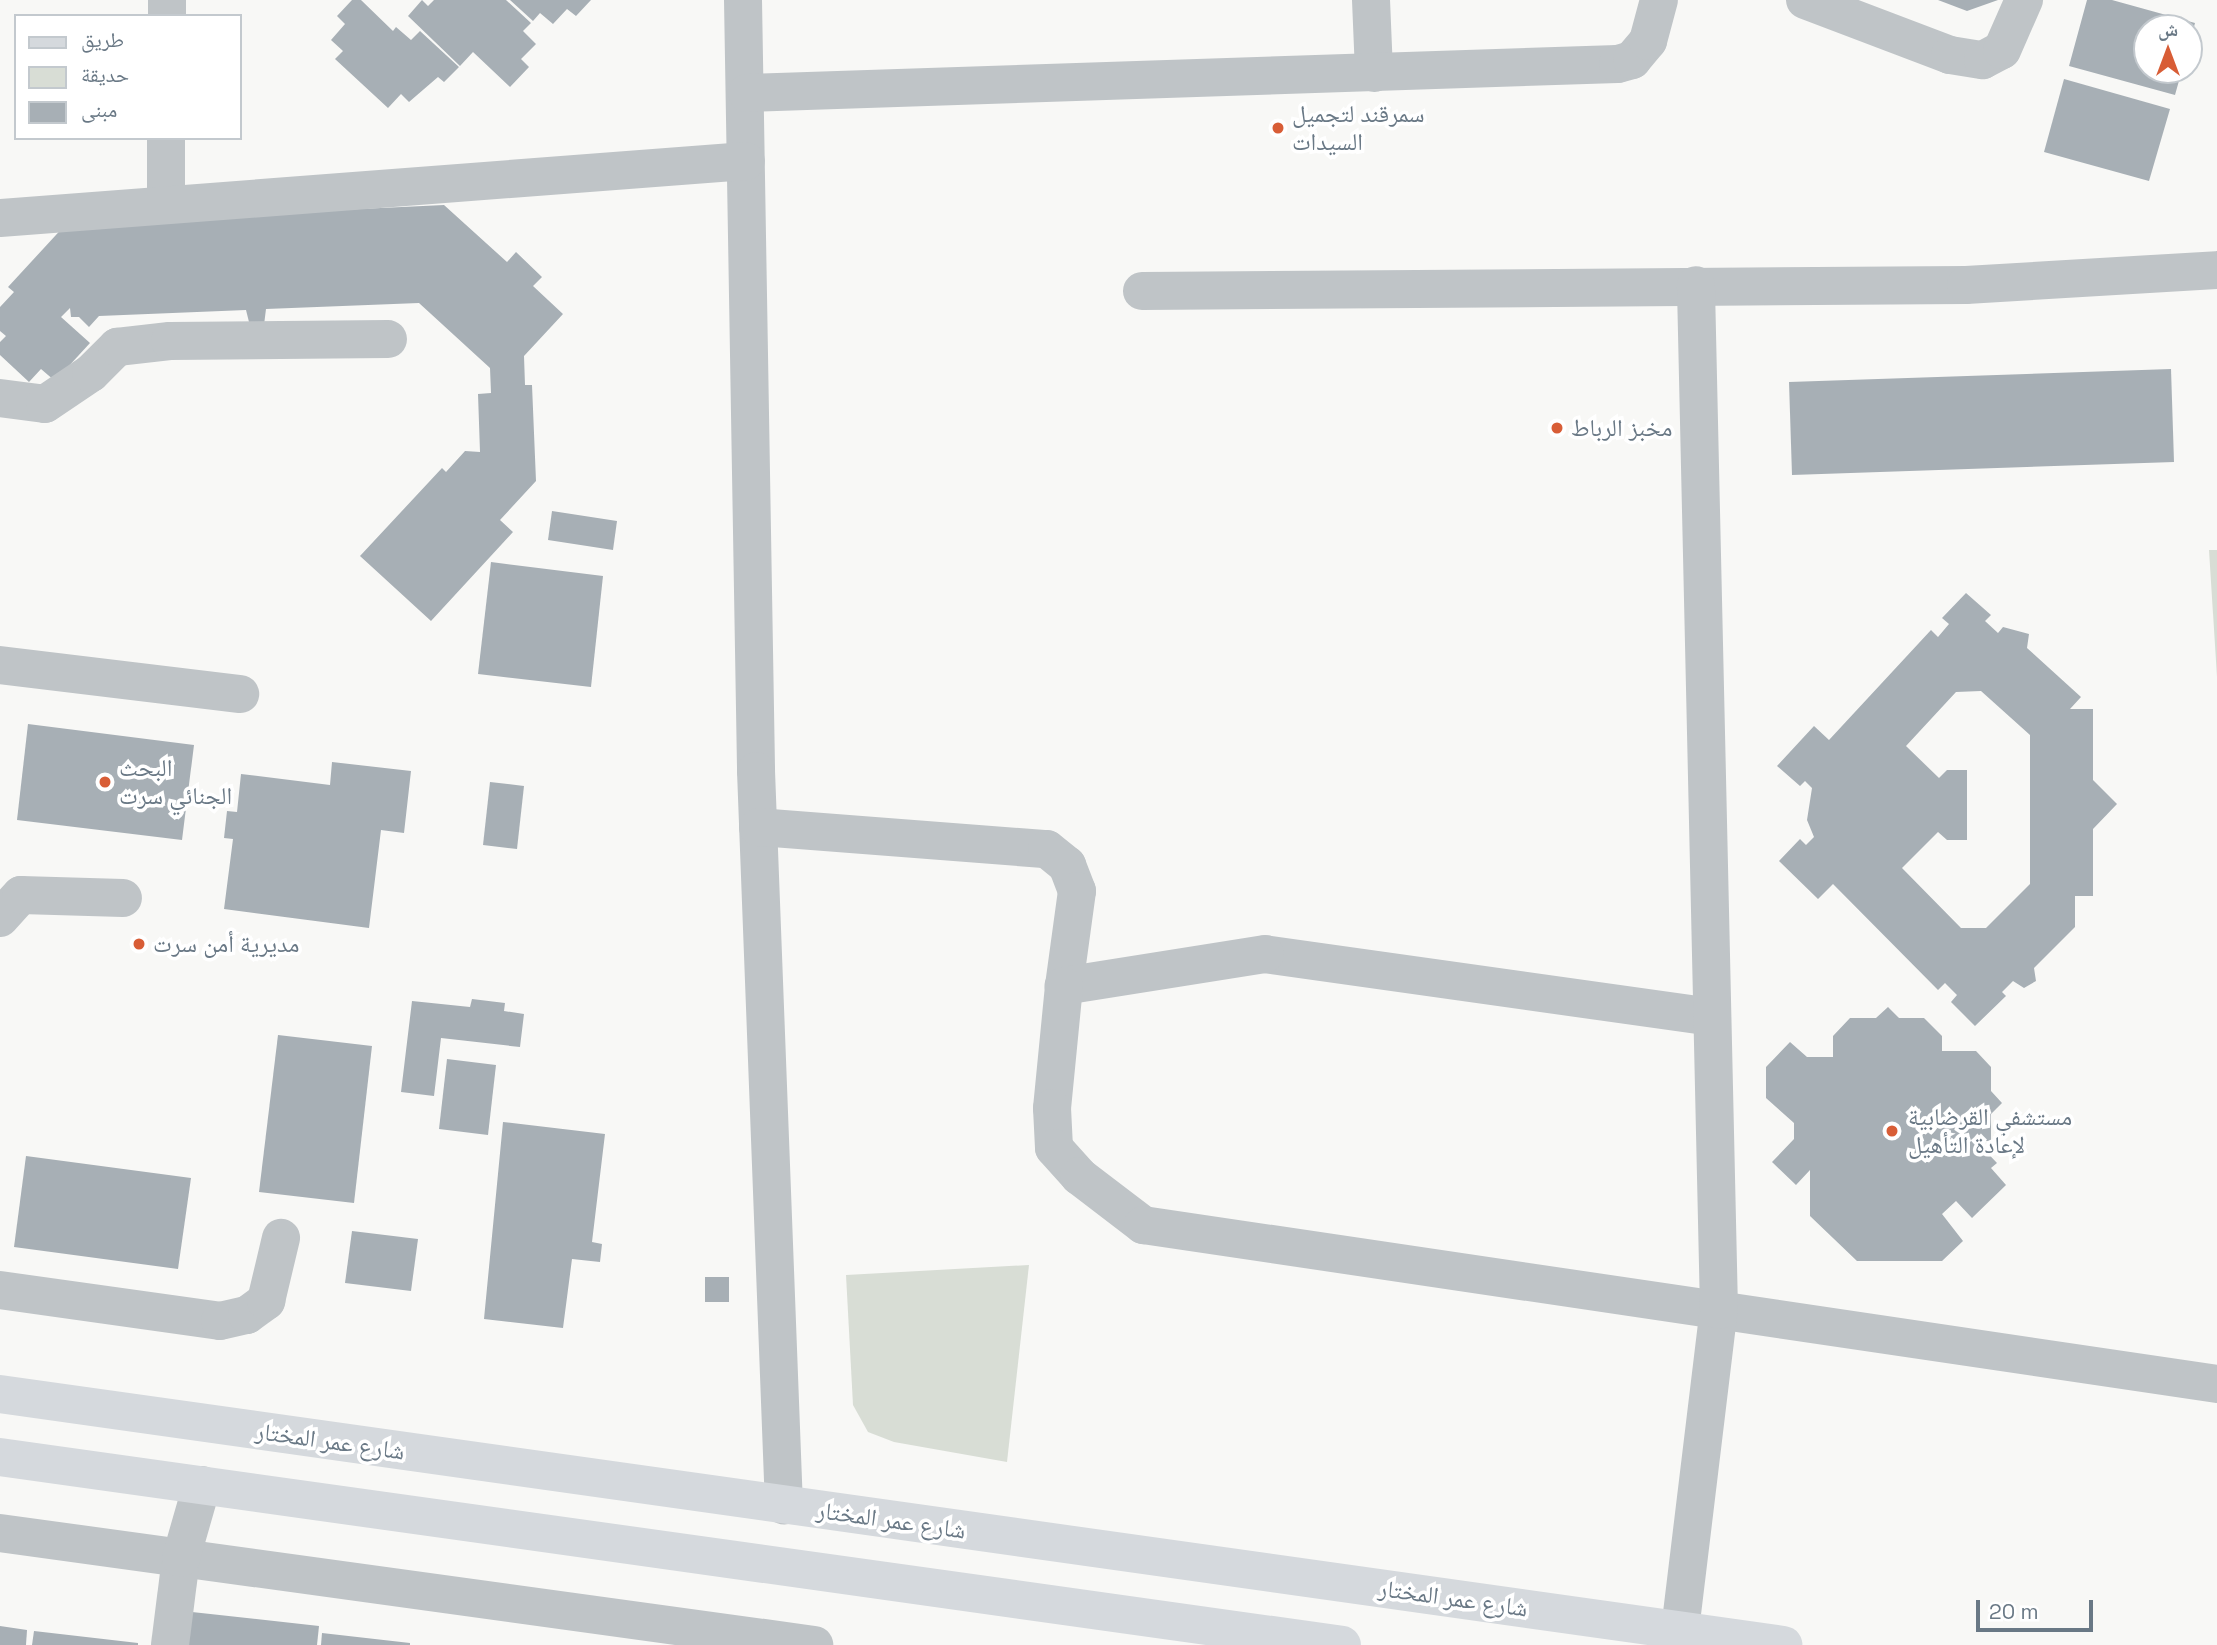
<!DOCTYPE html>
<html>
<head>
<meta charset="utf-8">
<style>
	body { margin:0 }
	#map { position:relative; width:2217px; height:1645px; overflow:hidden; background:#f8f8f6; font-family:"Space Grotesk","Noto Naskh Arabic",sans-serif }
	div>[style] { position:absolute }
	.green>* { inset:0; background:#d8ddd5 }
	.building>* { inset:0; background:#a7afb5 }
	.minor>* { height:38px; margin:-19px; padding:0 19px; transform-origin:19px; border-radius:19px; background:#bfc4c7 }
	.major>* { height:38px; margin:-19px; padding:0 19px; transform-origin:19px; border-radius:19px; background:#d5d9dd }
	.dots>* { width:19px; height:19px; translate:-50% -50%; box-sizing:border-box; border:4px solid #fff; border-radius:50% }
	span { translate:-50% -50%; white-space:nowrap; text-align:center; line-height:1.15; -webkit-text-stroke:7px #fff; paint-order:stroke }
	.poi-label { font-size:24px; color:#697885 }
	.left { translate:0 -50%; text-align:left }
	.street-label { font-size:24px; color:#697885 }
	.legend { position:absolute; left:14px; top:14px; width:228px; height:126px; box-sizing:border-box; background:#fff; border:2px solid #c3c9ce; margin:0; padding:9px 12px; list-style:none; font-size:21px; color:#697885 }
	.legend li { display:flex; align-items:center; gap:14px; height:35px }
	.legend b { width:35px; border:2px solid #c3c9ce }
	.north { position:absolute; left:2133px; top:14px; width:70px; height:70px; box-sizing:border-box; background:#fff; border:2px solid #c3c9ce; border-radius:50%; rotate:0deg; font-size:19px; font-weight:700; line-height:28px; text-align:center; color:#697885 }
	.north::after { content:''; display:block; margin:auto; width:24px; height:32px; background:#d85d36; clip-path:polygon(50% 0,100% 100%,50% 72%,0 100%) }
	.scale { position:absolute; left:1976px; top:1600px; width:117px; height:32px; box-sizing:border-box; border:4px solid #697885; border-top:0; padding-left:9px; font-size:21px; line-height:24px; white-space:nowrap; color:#697885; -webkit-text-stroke:5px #fff; paint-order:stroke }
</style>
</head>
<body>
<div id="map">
	<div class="green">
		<i style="clip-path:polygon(2209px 550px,2217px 550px,2217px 677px)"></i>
		<i style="clip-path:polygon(1029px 1265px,1007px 1462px,894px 1442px,868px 1432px,853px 1405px,846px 1275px)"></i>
	</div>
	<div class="building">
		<i style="clip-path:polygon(352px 0,361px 0,393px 31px,396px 27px,411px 40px,420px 31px,459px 67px,444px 82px,438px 77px,409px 102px,401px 94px,388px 108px,335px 59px,343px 51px,331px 40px,345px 24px,337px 16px)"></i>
		<i style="clip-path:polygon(422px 0,428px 6px,434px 0,506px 0,531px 23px,523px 31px,536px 44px,521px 59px,529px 67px,510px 87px,473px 52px,460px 66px,408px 16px)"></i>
		<i style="clip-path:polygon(510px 0,591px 0,576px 16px,567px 9px,553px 24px,540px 13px,533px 21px)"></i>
		<i style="clip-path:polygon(1938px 0,1998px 0,1967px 11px)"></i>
		<i style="clip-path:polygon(2087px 0,2112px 0,2195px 23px,2190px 42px,2189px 28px,2147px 28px,2147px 70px,2182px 70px,2175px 95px,2069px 66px)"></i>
		<i style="clip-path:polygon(2064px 79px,2170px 109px,2149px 181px,2044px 152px)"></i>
		<i style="clip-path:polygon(444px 205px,507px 262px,516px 252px,542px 277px,533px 286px,563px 314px,524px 356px,525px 385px,532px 385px,536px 481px,500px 520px,513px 532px,431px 621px,360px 556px,442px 468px,446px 472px,465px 451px,480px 452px,478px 394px,491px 393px,490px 368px,419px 303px,266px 309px,264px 325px,250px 326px,246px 310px,99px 316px,89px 327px,79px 317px,71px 317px,70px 308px,61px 317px,90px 343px,55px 381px,41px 369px,29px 382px,0 355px,0 342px,6px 336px,0 331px,0 307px,14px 292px,8px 287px,67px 223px)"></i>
		<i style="clip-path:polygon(2171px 369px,2174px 462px,1792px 475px,1789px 382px)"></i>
		<i style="clip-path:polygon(552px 511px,617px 521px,613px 550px,548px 540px)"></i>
		<i style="clip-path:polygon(491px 562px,603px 576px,591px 687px,478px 674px)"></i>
		<i style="clip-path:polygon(evenodd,1966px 593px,1991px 615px,1985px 621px,1998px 633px,2003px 627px,2029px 634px,2027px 648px,2081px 697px,2070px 709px,2093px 709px,2093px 780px,2117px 804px,2093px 829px,2093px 896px,2075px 896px,2075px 927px,2034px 968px,2036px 981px,2024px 988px,2013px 981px,2002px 992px,2006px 996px,1975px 1026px,1951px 1002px,1957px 995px,1945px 983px,1938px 990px,1833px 884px,1818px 899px,1779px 861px,1800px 839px,1806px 845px,1814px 837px,1807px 820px,1812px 788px,1805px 781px,1800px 786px,1777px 766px,1814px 726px,1829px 740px,1931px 630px,1938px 637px,1949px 624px,1942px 618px,1966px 593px,1981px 691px,2030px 735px,2030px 884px,1986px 928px,1961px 928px,1902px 868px,1938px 832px,1947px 840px,1967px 840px,1967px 770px,1947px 770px,1939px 778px,1906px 746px,1956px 692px,1981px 691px)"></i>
		<i style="clip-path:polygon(28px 724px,194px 745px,182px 840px,17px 820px)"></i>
		<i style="clip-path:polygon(332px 762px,411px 771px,404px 833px,381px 830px,369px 928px,224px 909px,233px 839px,224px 838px,227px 811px,237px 812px,241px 774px,330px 785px)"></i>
		<i style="clip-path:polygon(490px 782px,524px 786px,517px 849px,483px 845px)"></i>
		<i style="clip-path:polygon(472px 999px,505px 1003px,504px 1011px,524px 1014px,520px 1047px,441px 1038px,434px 1096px,401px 1092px,412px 1001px,470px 1007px)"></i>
		<i style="clip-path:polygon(1888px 1007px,1899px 1018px,1924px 1018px,1942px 1036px,1942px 1051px,1976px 1051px,1991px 1067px,1991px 1091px,2002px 1103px,1991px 1114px,1991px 1141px,1976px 1141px,1997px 1163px,1991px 1168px,2006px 1185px,1972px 1218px,1956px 1201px,1942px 1214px,1963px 1241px,1942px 1261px,1857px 1261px,1810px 1216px,1810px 1170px,1796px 1185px,1772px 1162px,1794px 1139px,1794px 1123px,1766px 1098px,1766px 1067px,1790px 1042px,1807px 1057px,1833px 1057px,1833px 1036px,1850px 1018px,1876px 1018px)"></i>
		<i style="clip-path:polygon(278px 1035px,372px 1046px,354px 1203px,259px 1192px)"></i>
		<i style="clip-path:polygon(447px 1059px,496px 1065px,488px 1135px,439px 1129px)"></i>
		<i style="clip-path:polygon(503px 1122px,605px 1134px,592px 1242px,602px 1244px,600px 1262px,572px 1259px,563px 1328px,484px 1319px)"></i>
		<i style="clip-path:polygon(26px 1156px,191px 1178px,178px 1269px,14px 1247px)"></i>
		<i style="clip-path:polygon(352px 1231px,418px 1239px,411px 1291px,345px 1283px)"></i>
		<i style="clip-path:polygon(705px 1277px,729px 1277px,729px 1302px,705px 1302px)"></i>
		<i style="clip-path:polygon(192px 1612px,319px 1626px,317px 1645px,188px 1645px)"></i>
		<i style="clip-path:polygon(0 1626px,27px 1630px,26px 1645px,0 1645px)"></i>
		<i style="clip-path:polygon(34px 1631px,138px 1643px,138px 1645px,32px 1645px)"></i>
		<i style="clip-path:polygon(322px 1633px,410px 1643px,410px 1645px,321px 1645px)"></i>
	</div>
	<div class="minor">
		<i style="left:743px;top:0;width:771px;rotate:89.03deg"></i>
		<i style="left:756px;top:771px;width:735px;rotate:87.82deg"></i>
		<i style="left:1371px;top:0;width:73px;rotate:87.6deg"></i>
		<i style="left:1805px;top:0;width:155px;rotate:20.8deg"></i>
		<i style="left:1950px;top:55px;width:33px;rotate:9deg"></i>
		<i style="left:1983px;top:60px;width:21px;rotate:-28deg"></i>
		<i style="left:2002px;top:50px;width:55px;rotate:-66.3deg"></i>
		<i style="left:167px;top:16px;width:16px;rotate:-90deg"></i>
		<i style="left:747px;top:93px;width:871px;rotate:-1.91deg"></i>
		<i style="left:1618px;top:64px;width:15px;rotate:-16deg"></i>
		<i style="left:1632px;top:60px;width:25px;rotate:-50deg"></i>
		<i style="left:1648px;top:41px;width:42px;rotate:-75deg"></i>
		<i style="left:166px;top:205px;width:67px;rotate:-90deg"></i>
		<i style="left:0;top:218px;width:748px;rotate:-4.37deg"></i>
		<i style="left:1142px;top:291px;width:824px;rotate:-0.42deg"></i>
		<i style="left:1966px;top:285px;width:251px;rotate:-3.4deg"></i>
		<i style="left:0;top:398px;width:45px;rotate:7.6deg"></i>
		<i style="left:45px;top:404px;width:55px;rotate:-34deg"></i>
		<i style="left:91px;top:373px;width:37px;rotate:-45deg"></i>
		<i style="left:117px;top:347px;width:53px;rotate:-6.5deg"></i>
		<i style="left:170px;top:341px;width:218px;rotate:-0.5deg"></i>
		<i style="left:0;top:665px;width:242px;rotate:6.9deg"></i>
		<i style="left:758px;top:827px;width:290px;rotate:4.4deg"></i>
		<i style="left:1047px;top:849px;width:26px;rotate:39deg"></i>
		<i style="left:1067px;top:865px;width:28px;rotate:69deg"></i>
		<i style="left:1077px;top:891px;width:96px;rotate:97.8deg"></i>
		<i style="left:0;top:918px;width:31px;rotate:-48deg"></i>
		<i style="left:21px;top:895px;width:102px;rotate:1.7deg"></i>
		<i style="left:1712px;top:1017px;width:451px;rotate:-172deg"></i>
		<i style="left:1265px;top:954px;width:204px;rotate:171deg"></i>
		<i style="left:1064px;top:986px;width:123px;rotate:95.6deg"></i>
		<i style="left:1052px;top:1108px;width:40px;rotate:87.1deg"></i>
		<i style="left:1054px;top:1148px;width:38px;rotate:48deg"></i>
		<i style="left:1079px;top:1176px;width:81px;rotate:37.4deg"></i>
		<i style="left:1143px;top:1225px;width:1086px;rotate:8.42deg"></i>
		<i style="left:0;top:1290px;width:222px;rotate:8deg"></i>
		<i style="left:220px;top:1321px;width:28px;rotate:-13deg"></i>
		<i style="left:247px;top:1315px;width:24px;rotate:-36deg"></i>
		<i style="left:266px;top:1301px;width:65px;rotate:-76.6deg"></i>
		<i style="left:0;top:1533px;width:822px;rotate:7.83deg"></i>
		<i style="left:1680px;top:1630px;width:322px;rotate:-83.1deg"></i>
		<i style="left:1719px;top:1310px;width:1025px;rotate:-91.29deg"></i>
		<i style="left:170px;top:1645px;width:88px;rotate:-82.8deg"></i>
		<i style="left:181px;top:1558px;width:76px;rotate:-74deg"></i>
	</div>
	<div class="major">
		<i style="left:0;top:1394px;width:1801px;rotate:8.01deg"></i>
		<i style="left:0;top:1457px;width:1355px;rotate:7.97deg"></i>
	</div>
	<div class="dots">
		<i style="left:1278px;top:128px;background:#d85d36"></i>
		<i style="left:1557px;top:428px;background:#d85d36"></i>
		<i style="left:105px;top:782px;background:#d85d36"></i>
		<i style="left:139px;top:944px;background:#d85d36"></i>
		<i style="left:1892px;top:1131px;background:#d85d36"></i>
	</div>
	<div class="poi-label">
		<span class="left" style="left:1292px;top:128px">سمرقند لتجميل<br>السيدات</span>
		<span class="left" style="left:1571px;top:428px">مخبز الرباط</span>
		<span class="left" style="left:119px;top:782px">البحث<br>الجنائي سرت</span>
		<span class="left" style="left:153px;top:944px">مديرية أمن سرت</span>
		<span class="left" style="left:1908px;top:1131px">مستشفي القرضابية<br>لإعادة التأهيل</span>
	</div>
	<div class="street-label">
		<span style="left:330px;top:1441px;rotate:8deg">شارع عمر المختار</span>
		<span style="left:891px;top:1520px;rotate:8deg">شارع عمر المختار</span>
		<span style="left:1453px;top:1598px;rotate:8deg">شارع عمر المختار</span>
	</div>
	<ul class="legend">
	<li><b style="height:9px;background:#d5d9dd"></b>طريق</li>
	<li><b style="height:19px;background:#d8ddd5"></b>حديقة</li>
	<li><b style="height:19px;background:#a7afb5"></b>مبنى</li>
	</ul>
	<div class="north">ش</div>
	<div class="scale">20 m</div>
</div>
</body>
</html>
